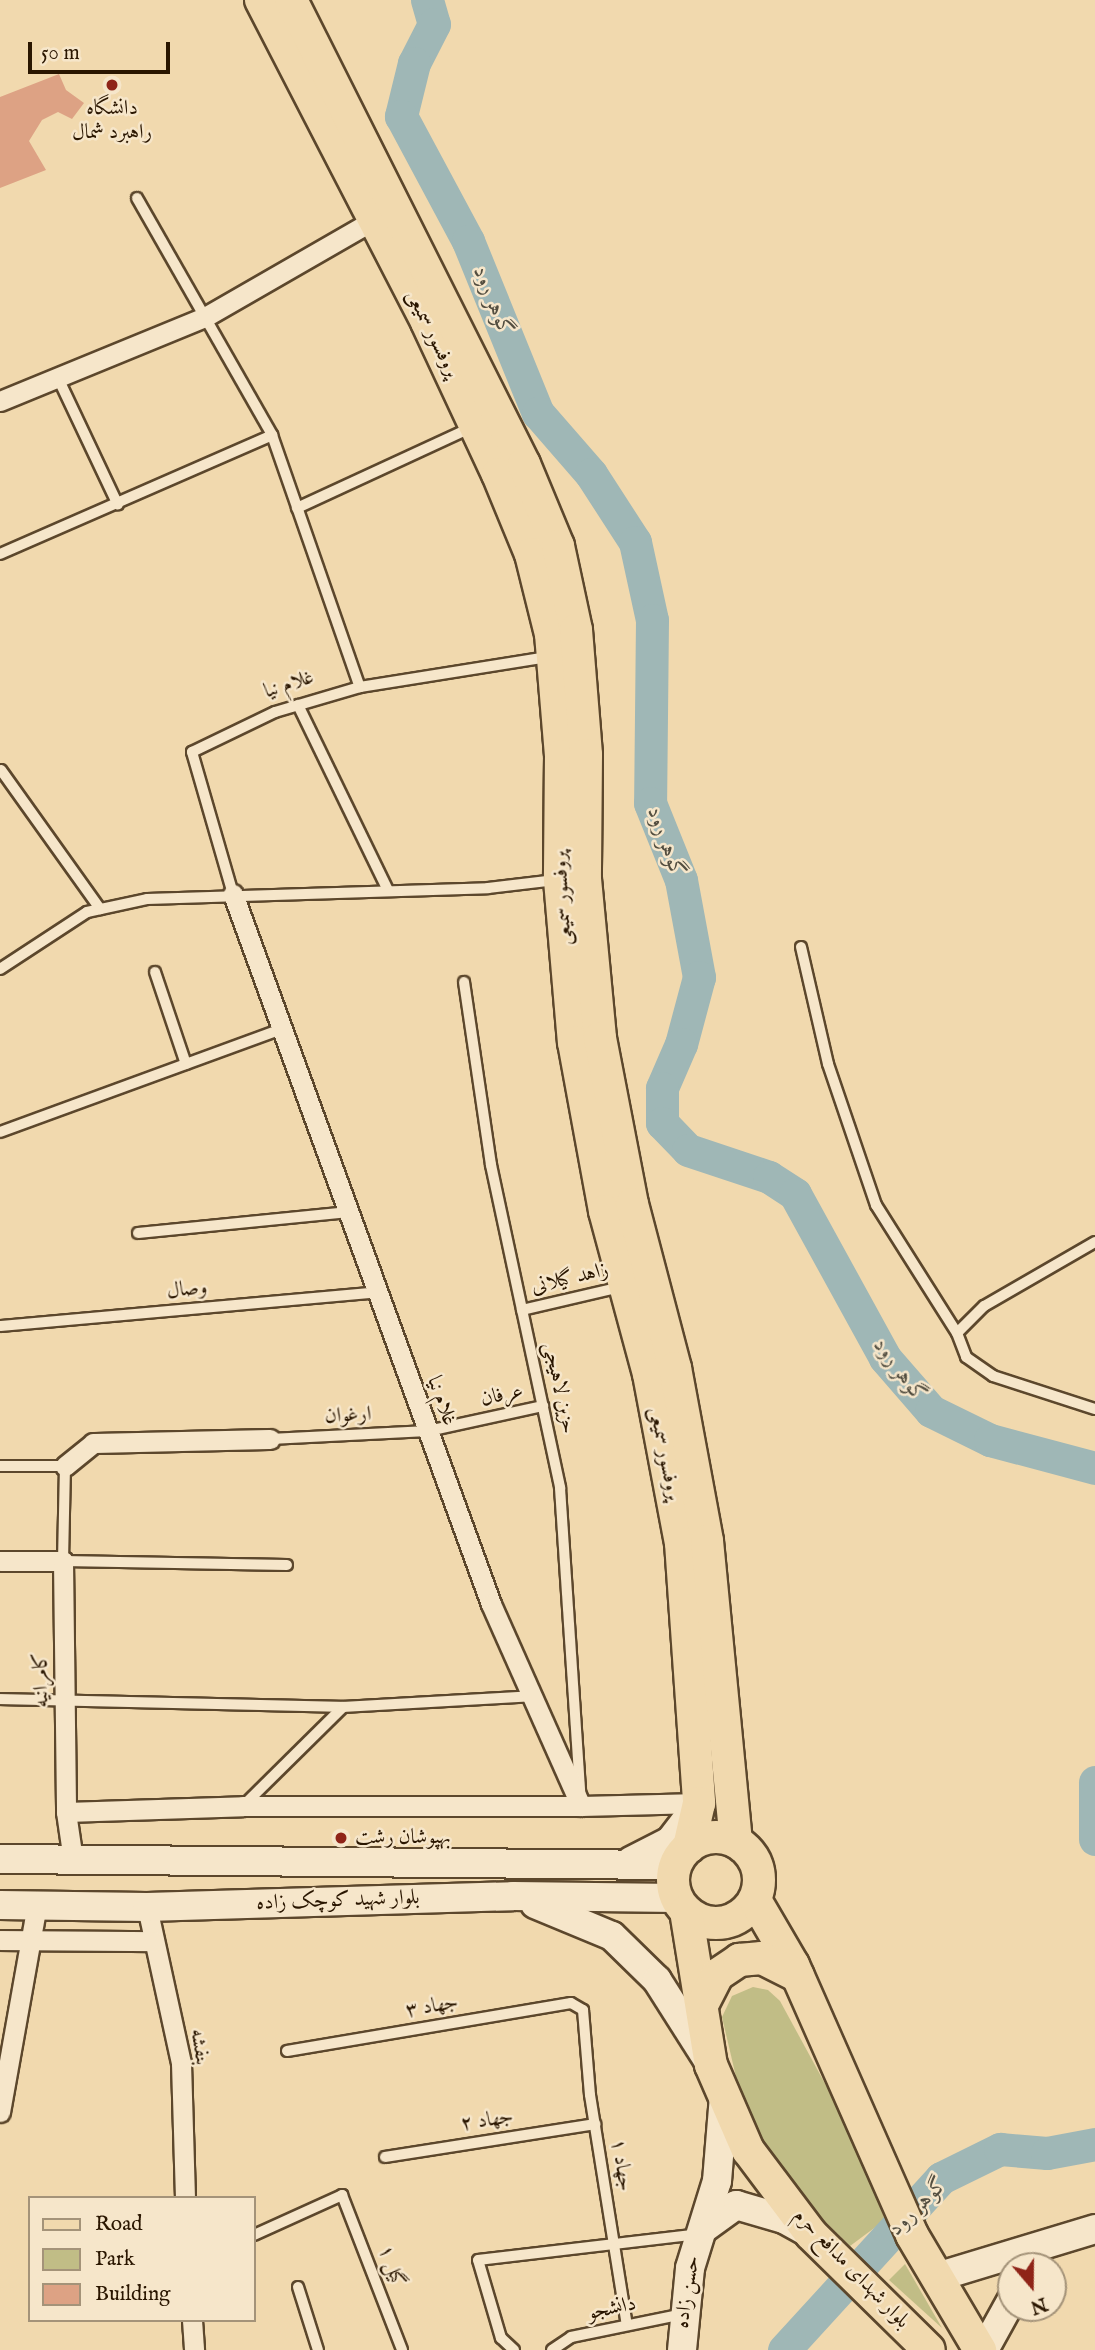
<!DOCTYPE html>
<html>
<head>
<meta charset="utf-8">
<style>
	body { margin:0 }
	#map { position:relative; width:1095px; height:2350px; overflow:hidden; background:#f1d9ae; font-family:"IM FELL English",Amiri,serif }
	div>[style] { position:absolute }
	.green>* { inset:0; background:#c1bd86 }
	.river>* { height:33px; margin:-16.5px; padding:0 16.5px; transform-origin:16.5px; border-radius:16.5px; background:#9fb7b6 }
	.building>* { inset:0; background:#dda284 }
	.roads { filter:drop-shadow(2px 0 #5c472c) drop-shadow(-2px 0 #5c472c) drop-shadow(0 2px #5c472c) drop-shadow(0 -2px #5c472c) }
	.lane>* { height:10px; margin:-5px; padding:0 5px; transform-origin:5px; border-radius:5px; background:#f6e6ca }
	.street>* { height:19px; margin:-9.5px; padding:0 9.5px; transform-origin:9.5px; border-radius:9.5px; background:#f6e6ca }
	.secondary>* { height:28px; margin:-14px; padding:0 14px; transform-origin:14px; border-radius:14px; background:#f6e6ca }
	.primary>* { height:32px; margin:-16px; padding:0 16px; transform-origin:16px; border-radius:16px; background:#f1d9ae }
	.primary>.ring { margin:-16px; padding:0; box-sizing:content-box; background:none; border:32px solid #f1d9ae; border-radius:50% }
	.dots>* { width:19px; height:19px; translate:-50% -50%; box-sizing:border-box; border:4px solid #f6e6ca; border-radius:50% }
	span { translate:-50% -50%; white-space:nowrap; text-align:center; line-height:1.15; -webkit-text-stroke:5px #f6e6ca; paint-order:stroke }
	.poi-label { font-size:21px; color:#2a1600 }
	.left { translate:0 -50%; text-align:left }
	.street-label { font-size:21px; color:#2a1600 }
	.water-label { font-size:23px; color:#534e40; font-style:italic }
	.legend { position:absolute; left:28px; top:2196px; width:228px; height:126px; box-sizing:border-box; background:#f6e6ca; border:2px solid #a49379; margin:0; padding:9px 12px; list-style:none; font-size:21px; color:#2a1600 }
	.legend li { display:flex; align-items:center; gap:14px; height:35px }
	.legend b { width:35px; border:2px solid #a49379 }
	.north { position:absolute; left:997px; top:2252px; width:70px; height:70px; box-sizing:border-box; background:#f6e6ca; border:2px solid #a49379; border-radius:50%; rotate:160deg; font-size:19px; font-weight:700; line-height:28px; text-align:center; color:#2a1600 }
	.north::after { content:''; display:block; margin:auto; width:24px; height:32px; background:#8f2418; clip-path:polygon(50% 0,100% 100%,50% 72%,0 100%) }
	.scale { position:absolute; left:28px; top:42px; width:142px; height:32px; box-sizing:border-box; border:4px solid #2a1600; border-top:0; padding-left:9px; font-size:21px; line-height:24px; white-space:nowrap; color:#2a1600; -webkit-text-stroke:5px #f6e6ca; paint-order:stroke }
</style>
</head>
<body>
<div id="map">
	<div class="green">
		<i style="clip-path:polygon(753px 1987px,768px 1990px,780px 2001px,853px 2135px,885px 2220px,850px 2246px,807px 2204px,771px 2155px,740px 2094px,722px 2017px,732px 1996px)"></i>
		<i style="clip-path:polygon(905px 2264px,942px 2328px,889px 2280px)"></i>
	</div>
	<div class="river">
		<i style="left:427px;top:0;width:25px;rotate:74deg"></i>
		<i style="left:434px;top:24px;width:44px;rotate:117.1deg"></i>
		<i style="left:414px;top:63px;width:55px;rotate:103.8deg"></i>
		<i style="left:401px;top:116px;width:142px;rotate:61.8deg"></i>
		<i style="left:468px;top:241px;width:186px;rotate:67.9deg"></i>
		<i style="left:538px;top:413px;width:81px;rotate:49deg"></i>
		<i style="left:591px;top:474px;width:81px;rotate:57.1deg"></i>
		<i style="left:635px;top:542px;width:80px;rotate:77.7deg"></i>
		<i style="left:652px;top:620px;width:183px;rotate:90.6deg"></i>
		<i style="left:650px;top:803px;width:83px;rotate:68.1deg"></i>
		<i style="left:681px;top:880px;width:99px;rotate:79.5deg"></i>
		<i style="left:699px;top:977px;width:69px;rotate:105deg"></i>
		<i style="left:681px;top:1044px;width:48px;rotate:113.4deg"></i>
		<i style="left:662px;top:1088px;width:35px;rotate:90deg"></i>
		<i style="left:662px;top:1123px;width:37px;rotate:46deg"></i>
		<i style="left:688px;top:1150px;width:85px;rotate:18.4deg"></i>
		<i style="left:769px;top:1177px;width:31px;rotate:33deg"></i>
		<i style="left:795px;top:1194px;width:187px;rotate:61.2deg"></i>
		<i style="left:885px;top:1358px;width:70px;rotate:49deg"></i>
		<i style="left:931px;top:1411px;width:66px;rotate:26.2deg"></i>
		<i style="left:990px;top:1440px;width:109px;rotate:14.9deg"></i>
		<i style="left:1095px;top:1782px;width:57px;rotate:90deg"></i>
		<i style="left:784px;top:2350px;width:233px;rotate:-47.6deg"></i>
		<i style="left:941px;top:2178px;width:66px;rotate:-26.2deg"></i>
		<i style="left:1000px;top:2149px;width:47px;rotate:4.9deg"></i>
		<i style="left:1047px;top:2153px;width:49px;rotate:-10.6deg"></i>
	</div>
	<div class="building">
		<i style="clip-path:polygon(59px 74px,66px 90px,84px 103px,72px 119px,58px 112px,42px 120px,29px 141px,46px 170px,0 188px,0 97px)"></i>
	</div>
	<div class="roads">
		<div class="lane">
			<i style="left:137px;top:198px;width:273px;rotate:60.3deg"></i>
			<i style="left:272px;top:435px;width:267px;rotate:70.8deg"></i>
			<i style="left:58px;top:378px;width:140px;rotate:64.7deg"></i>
			<i style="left:297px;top:508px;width:193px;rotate:-24.8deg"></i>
			<i style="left:0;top:554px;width:297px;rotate:-23.6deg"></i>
			<i style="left:298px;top:705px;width:206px;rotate:64.1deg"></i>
			<i style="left:1px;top:770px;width:171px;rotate:54.5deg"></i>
			<i style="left:233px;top:894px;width:148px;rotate:-106.1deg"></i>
			<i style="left:192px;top:752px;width:92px;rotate:-25.7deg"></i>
			<i style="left:275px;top:712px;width:89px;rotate:-16.4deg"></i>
			<i style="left:360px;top:687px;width:190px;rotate:-9.1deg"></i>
			<i style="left:801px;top:947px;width:120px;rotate:77deg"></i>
			<i style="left:828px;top:1064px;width:149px;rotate:71.2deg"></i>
			<i style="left:876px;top:1205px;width:151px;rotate:57.7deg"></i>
			<i style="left:0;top:969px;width:104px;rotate:-33.2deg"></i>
			<i style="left:87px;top:912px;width:61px;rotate:-12.2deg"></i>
			<i style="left:147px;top:899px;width:341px;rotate:-1.8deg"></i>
			<i style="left:488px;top:888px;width:68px;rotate:-6.7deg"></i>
			<i style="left:155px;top:972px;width:97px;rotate:71.4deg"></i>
			<i style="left:464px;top:982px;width:185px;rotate:81.6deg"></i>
			<i style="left:491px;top:1165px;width:330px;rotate:77.9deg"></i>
			<i style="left:560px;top:1488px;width:305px;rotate:86.2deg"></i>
			<i style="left:0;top:1132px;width:300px;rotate:-20.1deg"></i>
			<i style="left:138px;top:1233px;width:212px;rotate:-5.7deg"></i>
			<i style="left:1095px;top:1242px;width:128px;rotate:150deg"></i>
			<i style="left:984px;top:1306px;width:38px;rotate:135deg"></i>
			<i style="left:957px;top:1333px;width:26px;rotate:69deg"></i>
			<i style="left:966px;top:1357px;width:33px;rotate:35deg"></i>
			<i style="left:993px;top:1376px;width:107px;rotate:17.9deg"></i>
			<i style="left:522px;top:1310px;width:102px;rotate:-13.1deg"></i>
			<i style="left:0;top:1326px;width:380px;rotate:-5.1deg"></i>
			<i style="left:270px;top:1439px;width:158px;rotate:-2.9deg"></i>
			<i style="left:428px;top:1431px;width:118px;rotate:-12.3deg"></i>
			<i style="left:0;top:1466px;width:65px"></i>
			<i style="left:65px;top:1466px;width:95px;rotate:91.2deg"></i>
			<i style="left:63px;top:1561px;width:224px;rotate:1deg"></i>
			<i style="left:0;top:1699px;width:343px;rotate:1.3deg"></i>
			<i style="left:246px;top:1803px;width:136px;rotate:-44.7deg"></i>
			<i style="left:343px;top:1707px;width:188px;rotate:-3.3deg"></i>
			<i style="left:287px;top:2051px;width:288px;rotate:-9.6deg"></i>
			<i style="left:571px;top:2003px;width:14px;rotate:30deg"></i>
			<i style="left:583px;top:2010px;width:85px;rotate:85.3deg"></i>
			<i style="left:590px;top:2095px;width:233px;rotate:80.9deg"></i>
			<i style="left:385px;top:2157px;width:213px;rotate:-8.9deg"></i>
			<i style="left:254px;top:2235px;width:97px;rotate:-24.4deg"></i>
			<i style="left:342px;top:2195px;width:166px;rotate:68.8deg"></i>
			<i style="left:298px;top:2287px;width:66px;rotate:72.4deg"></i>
			<i style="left:514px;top:2350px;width:18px;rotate:-137deg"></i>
			<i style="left:501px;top:2338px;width:81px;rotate:-106.4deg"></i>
			<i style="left:478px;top:2260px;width:222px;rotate:-6.7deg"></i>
			<i style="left:552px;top:2350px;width:23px;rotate:-34deg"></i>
			<i style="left:571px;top:2337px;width:114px;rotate:-11.6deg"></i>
		</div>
		<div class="street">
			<i style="left:0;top:401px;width:222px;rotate:-22.3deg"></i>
			<i style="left:205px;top:317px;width:195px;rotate:-29.9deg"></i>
			<i style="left:233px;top:894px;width:755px;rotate:70.03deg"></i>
			<i style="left:491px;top:1604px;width:221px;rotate:66deg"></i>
			<i style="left:581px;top:1806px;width:118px;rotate:-1.5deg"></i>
			<i style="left:65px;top:1466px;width:36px;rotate:-39deg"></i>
			<i style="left:93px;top:1443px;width:177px;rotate:-1.3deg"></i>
			<i style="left:0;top:1561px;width:63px"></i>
			<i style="left:63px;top:1561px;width:251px;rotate:89.3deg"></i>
			<i style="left:66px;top:1812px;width:49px;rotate:81.7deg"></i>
			<i style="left:66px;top:1812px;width:177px;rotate:-1.9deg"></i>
			<i style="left:243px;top:1806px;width:338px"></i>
			<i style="left:147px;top:1907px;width:160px;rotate:77.7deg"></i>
			<i style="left:181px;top:2063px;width:135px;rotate:88.3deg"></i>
			<i style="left:0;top:1940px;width:154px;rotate:0.4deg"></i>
			<i style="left:0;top:2112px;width:210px;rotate:-79.9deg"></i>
			<i style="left:192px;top:2320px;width:30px;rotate:86deg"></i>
		</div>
		<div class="secondary">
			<i style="left:0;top:1859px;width:676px;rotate:0.51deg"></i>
			<i style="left:631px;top:1861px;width:44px;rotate:-27.1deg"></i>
			<i style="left:670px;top:1841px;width:44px;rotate:-52.4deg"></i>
			<i style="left:535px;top:1904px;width:83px;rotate:22.6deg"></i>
			<i style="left:612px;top:1936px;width:63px;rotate:44.4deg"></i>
			<i style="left:657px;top:1980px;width:101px;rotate:57.6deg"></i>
			<i style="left:0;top:1905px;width:147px;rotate:0.8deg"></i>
			<i style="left:147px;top:1907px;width:366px;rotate:-1.7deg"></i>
			<i style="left:513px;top:1896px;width:164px;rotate:0.7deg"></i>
			<i style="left:703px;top:2229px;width:41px;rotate:-36deg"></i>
			<i style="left:736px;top:2205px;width:50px;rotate:16.3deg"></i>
			<i style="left:784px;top:2219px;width:31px;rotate:29deg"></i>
			<i style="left:937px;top:2277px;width:165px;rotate:-16.9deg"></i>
			<i style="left:682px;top:2350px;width:82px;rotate:-84.4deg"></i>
			<i style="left:690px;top:2268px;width:91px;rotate:-72.8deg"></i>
			<i style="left:717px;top:2181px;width:86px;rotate:-85.3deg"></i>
			<i style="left:984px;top:2350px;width:56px;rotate:-61.1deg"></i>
		</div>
		<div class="primary">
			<i style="left:261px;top:0;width:362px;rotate:62.7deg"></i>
			<i style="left:427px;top:322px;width:168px;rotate:65deg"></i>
			<i style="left:498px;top:474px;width:87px;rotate:67.6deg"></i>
			<i style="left:531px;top:554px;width:82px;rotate:76deg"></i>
			<i style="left:551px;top:634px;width:122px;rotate:85.3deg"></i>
			<i style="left:561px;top:756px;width:124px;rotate:90.5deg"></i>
			<i style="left:560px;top:880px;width:163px;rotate:85.1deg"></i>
			<i style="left:574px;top:1042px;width:172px;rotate:79.6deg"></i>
			<i style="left:605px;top:1211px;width:169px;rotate:74.9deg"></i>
			<i style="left:649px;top:1374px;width:172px;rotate:79.3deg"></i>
			<i style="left:681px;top:1543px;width:261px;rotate:86deg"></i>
			<i style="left:699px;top:1803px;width:45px;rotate:102.8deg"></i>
			<i style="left:291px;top:0;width:519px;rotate:63.34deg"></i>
			<i style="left:524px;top:464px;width:89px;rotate:67.5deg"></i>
			<i style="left:558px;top:546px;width:86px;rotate:77.9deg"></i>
			<i style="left:576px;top:630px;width:125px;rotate:85.4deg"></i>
			<i style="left:586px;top:755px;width:124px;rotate:90.5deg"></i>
			<i style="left:585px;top:879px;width:160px;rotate:84.6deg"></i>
			<i style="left:600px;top:1038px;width:169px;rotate:79.1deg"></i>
			<i style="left:632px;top:1204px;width:170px;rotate:75.3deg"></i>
			<i style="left:675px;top:1368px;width:176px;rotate:79.5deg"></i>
			<i style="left:707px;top:1541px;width:302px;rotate:84.5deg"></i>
			<i class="ring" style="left:673px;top:1837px;width:54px;height:54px"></i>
			<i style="left:755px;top:1900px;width:75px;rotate:59.7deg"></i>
			<i style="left:793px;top:1965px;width:295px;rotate:66.2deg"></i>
			<i style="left:912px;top:2235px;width:134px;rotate:59.4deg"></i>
			<i style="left:686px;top:1911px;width:156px;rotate:80.8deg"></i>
			<i style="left:711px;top:2065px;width:93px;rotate:66.5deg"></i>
			<i style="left:748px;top:2150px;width:105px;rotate:53.1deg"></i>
			<i style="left:811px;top:2234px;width:165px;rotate:44.5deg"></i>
			<i style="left:702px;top:2005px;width:34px;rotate:-63deg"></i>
			<i style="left:717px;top:1975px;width:27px;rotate:-34deg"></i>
			<i style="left:739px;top:1960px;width:23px;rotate:-5deg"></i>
			<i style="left:762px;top:1958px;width:40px;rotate:26.6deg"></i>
		</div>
	</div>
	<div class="dots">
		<i style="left:112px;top:85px;background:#8f2418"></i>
		<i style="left:341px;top:1838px;background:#8f2418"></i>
	</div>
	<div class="poi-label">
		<span style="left:112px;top:121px">دانشگاه<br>راهبرد شمال</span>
		<span class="left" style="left:355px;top:1838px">بهپوشان رشت</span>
	</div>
	<div class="street-label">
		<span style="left:432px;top:334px;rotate:64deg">پروفسور سمیعی</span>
		<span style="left:289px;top:685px;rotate:-18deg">غلام نیا</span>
		<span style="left:563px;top:898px;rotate:-93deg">پروفسور سمیعی</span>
		<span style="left:570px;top:1279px;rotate:-13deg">زاهد گیلانی</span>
		<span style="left:187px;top:1290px;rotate:-5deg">وصال</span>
		<span style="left:559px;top:1388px;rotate:78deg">حزین لاهیجی</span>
		<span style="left:502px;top:1396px;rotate:-12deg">عرفان</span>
		<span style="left:441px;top:1401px;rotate:70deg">غلام نیا</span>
		<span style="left:348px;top:1416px;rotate:-3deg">ارغوان</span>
		<span style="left:664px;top:1454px;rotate:79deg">پروفسور سمیعی</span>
		<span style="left:42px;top:1680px;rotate:-91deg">کامرانیه</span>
		<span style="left:338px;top:1901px;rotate:-2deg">بلوار شهید کوچک زاده</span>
		<span style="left:432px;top:2007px;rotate:-10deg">جهاد ۳</span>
		<span style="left:199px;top:2047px;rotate:81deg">بنفشه</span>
		<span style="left:487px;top:2121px;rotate:-9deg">جهاد ۲</span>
		<span style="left:621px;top:2165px;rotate:81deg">جهاد ۱</span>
		<span style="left:391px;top:2266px;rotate:70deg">گیل ۱</span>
		<span style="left:851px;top:2269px;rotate:46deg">بلوار شهدای مدافع حرم</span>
		<span style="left:688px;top:2292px;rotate:-81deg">حسن زاده</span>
		<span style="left:612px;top:2309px;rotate:-12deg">دانشجو</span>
	</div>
	<div class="water-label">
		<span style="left:493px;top:302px;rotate:68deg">گوهر رود</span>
		<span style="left:666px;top:843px;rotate:70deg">گوهر رود</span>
		<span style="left:900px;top:1371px;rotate:53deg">گوهر رود</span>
		<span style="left:919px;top:2206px;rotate:-45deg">گوهر رود</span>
	</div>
	<ul class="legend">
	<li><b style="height:9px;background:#f1d9ae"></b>Road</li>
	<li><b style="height:19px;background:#c1bd86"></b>Park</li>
	<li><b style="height:19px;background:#dda284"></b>Building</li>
	</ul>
	<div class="north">N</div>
	<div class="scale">50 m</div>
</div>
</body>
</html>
